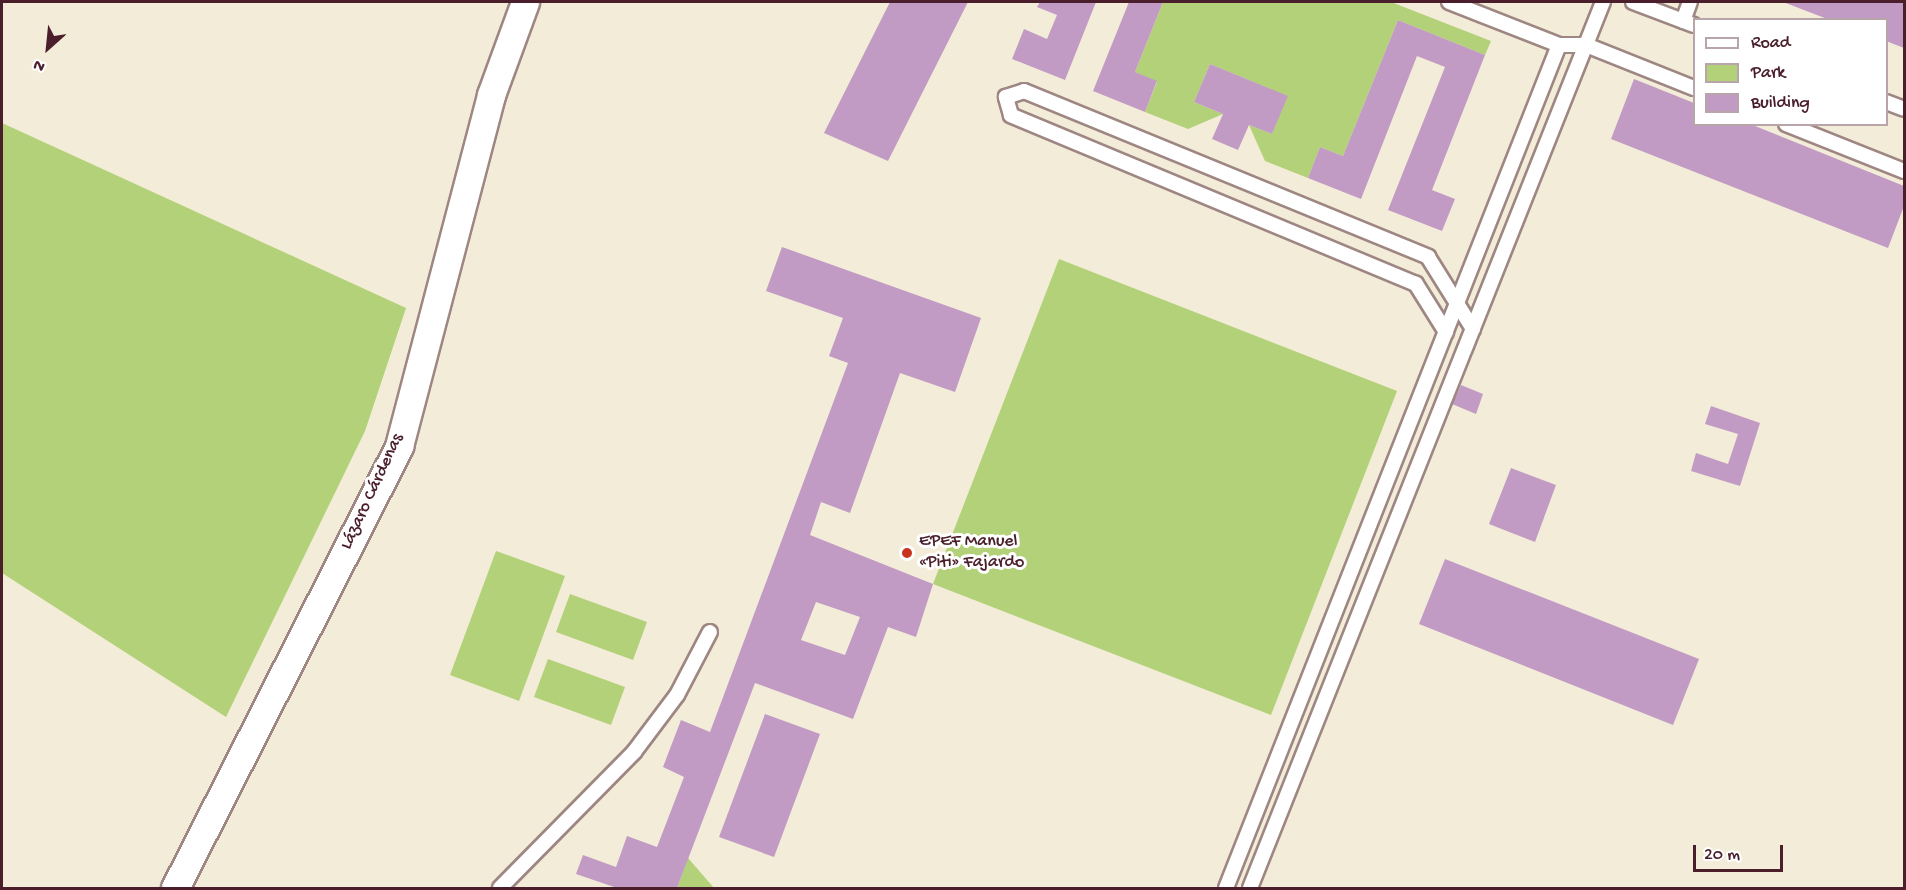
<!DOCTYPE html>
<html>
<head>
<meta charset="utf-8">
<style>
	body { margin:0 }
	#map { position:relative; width:1906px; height:890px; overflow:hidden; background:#f3ecd8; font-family:"Gochi Hand",sans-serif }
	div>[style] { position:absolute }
	.green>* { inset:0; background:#b2d178 }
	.building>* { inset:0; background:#c19bc4 }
	.roads { filter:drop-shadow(2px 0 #9e8682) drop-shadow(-2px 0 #9e8682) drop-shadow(0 2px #9e8682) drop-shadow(0 -2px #9e8682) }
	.lane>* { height:14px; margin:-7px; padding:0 7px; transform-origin:7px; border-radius:7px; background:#fff }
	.street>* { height:27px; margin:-13.5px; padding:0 13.5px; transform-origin:13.5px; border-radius:13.5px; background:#fff }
	.dots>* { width:16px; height:16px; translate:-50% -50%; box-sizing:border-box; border:3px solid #fff; border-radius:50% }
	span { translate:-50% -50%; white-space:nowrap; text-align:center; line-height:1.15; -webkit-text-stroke:6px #fff; paint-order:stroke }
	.street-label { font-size:18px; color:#4a1f2b }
	.poi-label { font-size:18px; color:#4a1f2b }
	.left { translate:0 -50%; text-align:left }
	.frame { position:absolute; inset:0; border:3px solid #4a1f2b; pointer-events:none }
	.legend { position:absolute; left:1693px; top:18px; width:195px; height:108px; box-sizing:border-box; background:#fff; border:2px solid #b7a5aa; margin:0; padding:8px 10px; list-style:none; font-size:18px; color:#4a1f2b }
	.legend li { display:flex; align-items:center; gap:12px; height:30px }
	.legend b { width:30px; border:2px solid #b7a5aa }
	.north { position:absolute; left:18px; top:18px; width:60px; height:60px; -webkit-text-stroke:4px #fff; paint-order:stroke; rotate:207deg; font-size:16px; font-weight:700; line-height:24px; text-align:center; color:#4a1f2b }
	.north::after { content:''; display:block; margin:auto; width:21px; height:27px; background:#4a1f2b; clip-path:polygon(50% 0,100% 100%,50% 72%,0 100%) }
	.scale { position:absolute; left:1693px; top:845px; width:90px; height:27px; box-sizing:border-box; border:3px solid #4a1f2b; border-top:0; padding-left:8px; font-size:18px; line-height:21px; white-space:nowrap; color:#4a1f2b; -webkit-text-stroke:4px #fff; paint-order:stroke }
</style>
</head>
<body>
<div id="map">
	<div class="green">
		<i style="clip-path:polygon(1163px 2px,1391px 2px,1491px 41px,1485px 55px,1398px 20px,1343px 156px,1320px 147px,1308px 178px,1265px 161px,1249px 125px,1272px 134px,1287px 96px,1210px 64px,1194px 102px,1223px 114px,1188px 129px,1145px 112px,1157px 82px,1135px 72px)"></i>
		<i style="clip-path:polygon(2px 123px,406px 308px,365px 431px,226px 717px,2px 573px)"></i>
		<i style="clip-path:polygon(1059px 259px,1397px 391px,1271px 715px,933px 584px)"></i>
		<i style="clip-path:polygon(496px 551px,565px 576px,519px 701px,450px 675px)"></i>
		<i style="clip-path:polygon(570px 594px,647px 622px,633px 660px,556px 632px)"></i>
		<i style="clip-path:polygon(548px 659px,625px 687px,611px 725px,534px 697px)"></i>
		<i style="clip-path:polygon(688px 858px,714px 888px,677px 888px)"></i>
	</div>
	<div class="building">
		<i style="clip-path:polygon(890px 2px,968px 2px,888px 161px,824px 133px)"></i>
		<i style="clip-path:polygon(1040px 2px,1096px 2px,1065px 80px,1012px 59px,1024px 29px,1047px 39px,1057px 15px,1037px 7px)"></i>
		<i style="clip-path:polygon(1129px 2px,1163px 2px,1135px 72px,1157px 81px,1145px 112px,1093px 91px)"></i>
		<i style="clip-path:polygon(1783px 2px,1904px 2px,1904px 48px,1886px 41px,1886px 20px,1830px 20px)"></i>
		<i style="clip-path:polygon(1398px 20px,1485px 55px,1432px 190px,1455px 199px,1442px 231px,1388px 210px,1445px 67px,1417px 56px,1361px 199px,1308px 178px,1320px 147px,1343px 156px)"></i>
		<i style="clip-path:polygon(1210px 64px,1288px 96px,1272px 134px,1249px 125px,1238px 150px,1212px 139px,1223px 114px,1194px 102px)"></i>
		<i style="clip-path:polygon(1634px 79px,1694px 103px,1694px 124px,1750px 124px,1904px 186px,1904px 206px,1888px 248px,1611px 139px)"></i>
		<i style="clip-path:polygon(evenodd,782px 247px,981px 318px,955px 392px,900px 373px,850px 513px,821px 502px,810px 535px,933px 584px,916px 637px,888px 627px,853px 719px,755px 683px,677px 888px,617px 888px,576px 874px,583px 855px,616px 867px,627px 836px,657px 847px,684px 777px,663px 767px,681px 720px,710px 732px,848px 363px,829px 356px,843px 318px,766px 291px,782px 247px,816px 602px,860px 617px,845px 655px,801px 640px,816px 602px)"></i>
		<i style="clip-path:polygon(1461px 385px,1483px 394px,1476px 414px,1452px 404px)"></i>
		<i style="clip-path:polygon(1711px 406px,1760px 423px,1740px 486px,1691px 471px,1696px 453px,1728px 464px,1738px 434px,1705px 424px)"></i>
		<i style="clip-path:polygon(1511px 468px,1556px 485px,1535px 542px,1489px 524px)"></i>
		<i style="clip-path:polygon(1445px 559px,1699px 659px,1673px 725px,1419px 624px)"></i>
		<i style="clip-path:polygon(765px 714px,820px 734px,774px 857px,719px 837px)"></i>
	</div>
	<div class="roads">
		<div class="lane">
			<i style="left:1633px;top:2px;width:65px;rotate:20.7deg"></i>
			<i style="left:1683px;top:21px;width:20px;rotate:-70deg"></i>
			<i style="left:1559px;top:45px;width:27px"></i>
			<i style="left:1586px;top:45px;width:116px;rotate:21.7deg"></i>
			<i style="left:1886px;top:102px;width:19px;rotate:21deg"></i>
			<i style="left:1786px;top:124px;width:127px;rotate:21.7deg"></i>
			<i style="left:1446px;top:332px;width:57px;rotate:-122deg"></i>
			<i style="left:1416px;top:284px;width:439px;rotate:-157.4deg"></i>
			<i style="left:1011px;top:115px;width:19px;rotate:-106deg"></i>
			<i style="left:1006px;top:97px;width:19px;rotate:-18deg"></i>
			<i style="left:1024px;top:91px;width:437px;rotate:22.3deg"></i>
			<i style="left:1428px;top:257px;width:85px;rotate:58deg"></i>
			<i style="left:500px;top:888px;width:191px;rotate:-45.4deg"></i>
			<i style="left:634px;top:752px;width:71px;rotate:-53deg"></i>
			<i style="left:677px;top:695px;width:71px;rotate:-62.4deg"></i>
			<i style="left:1226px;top:888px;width:906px;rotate:-68.45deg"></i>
			<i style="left:1559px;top:45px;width:118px;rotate:-158.6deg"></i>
			<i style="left:1250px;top:888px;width:954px;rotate:-68.28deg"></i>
		</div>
		<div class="street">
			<i style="left:175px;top:888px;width:496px;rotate:-63.1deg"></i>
			<i style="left:399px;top:446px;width:363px;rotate:-75.3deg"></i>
			<i style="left:491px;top:95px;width:99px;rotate:-69.9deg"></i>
		</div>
	</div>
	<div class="dots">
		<i style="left:907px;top:553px;background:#c8321e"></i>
	</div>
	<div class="street-label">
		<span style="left:373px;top:492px;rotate:-65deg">Lázaro Cárdenas</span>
	</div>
	<div class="poi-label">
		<span class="left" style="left:919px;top:553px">EPEF Manuel<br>«Piti» Fajardo</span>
	</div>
	<div class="frame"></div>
	<ul class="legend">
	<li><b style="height:8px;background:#fff"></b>Road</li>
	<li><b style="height:16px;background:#b2d178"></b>Park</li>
	<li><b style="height:16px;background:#c19bc4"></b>Building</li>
	</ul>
	<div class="north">N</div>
	<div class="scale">20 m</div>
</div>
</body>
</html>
